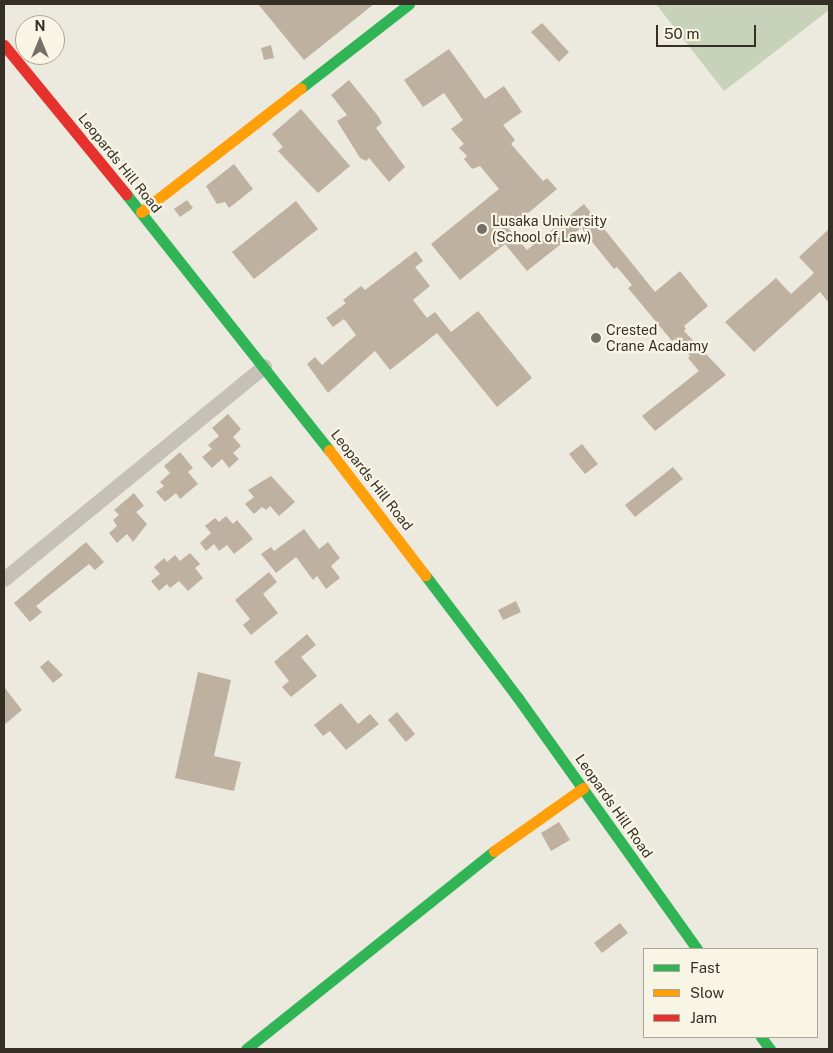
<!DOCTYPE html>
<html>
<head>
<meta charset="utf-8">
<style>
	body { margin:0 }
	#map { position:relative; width:833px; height:1053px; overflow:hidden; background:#ece9df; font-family:"Public Sans",sans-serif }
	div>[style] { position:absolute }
	.green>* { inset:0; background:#c7d2b8 }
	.building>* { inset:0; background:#bfb1a0 }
	.street>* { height:15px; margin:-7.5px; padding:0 7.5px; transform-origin:7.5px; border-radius:7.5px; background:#c5c1b8 }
	.fast>* { height:11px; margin:-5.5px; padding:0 5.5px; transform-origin:5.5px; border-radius:5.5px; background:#30b455 }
	.slow>* { height:11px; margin:-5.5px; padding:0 5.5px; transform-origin:5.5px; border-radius:5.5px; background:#ff9f0a }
	.jam>* { height:11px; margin:-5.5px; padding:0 5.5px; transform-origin:5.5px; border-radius:5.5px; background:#e5322d }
	.dots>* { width:14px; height:14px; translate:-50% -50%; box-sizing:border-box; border:2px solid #f9f5e5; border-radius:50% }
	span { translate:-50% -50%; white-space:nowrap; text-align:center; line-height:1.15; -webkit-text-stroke:4.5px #f9f5e5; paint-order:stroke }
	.street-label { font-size:14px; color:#352f26 }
	.poi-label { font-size:14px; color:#352f26 }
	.left { translate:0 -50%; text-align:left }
	.frame { position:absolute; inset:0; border:5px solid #352f26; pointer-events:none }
	.legend { position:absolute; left:643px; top:948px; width:175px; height:90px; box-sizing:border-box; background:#f9f5e5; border:1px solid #aba699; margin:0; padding:6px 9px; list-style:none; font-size:15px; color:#352f26 }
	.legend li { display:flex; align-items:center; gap:10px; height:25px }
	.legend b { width:25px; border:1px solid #aba699 }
	.north { position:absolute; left:15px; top:15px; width:50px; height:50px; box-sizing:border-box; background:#f9f5e5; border:1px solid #aba699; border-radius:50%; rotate:0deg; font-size:14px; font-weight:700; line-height:20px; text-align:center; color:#352f26 }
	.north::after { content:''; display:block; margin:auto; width:18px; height:22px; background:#757067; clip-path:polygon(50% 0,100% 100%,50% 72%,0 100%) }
	.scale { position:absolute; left:656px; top:25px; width:100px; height:22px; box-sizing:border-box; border:2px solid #352f26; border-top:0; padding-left:6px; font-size:15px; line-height:18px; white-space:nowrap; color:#352f26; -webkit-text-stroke:4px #f9f5e5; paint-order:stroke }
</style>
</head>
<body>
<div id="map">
	<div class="green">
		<i style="clip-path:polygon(656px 4px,829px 4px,829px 10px,724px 91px)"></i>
	</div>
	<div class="building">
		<i style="clip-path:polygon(258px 4px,374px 4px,304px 60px)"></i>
		<i style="clip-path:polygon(542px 23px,569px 52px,559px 62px,531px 32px)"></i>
		<i style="clip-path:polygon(271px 45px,274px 58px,264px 60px,261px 48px)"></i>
		<i style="clip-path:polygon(449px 49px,485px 99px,504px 86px,522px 112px,503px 125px,515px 140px,511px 144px,543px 181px,547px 178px,557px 189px,509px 229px,527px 250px,584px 204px,655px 292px,680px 271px,708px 306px,684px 326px,686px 329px,684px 331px,726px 375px,655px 431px,642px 416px,699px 371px,688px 358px,690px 356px,675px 339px,672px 341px,628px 288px,632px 285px,617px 267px,614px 269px,581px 228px,527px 271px,505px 244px,460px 280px,431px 244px,499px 189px,480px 166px,472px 169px,464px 159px,467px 156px,459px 148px,464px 144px,451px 129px,463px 120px,444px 93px,423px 107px,404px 80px)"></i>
		<i style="clip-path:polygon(349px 80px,378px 116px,382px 123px,376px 128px,405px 167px,389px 182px,369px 158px,366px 161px,360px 158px,337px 121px,347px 115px,331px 95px)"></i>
		<i style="clip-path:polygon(301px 109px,350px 166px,318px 193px,278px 151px,283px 147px,272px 134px)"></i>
		<i style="clip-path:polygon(234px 164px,253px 189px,229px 208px,225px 202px,217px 204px,206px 186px)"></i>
		<i style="clip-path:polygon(187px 200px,193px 208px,180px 217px,174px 209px)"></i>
		<i style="clip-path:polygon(296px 201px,318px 229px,254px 279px,232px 252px)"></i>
		<i style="clip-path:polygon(829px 229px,829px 303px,820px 292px,754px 352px,725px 322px,776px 278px,791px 294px,814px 273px,799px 257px)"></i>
		<i style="clip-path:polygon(416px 251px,423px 261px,415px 267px,430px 286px,413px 300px,427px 318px,435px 312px,451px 332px,478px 311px,532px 378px,497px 407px,437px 333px,390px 370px,375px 351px,328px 393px,307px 364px,315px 357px,322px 365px,356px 335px,344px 319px,333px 327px,326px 318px,346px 303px,343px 300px,361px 286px,365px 290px)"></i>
		<i style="clip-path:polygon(228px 414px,241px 429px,233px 437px,241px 446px,233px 453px,239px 459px,229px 468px,222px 459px,212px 468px,202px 457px,212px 449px,208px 445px,219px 436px,212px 428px)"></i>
		<i style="clip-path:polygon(582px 444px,598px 464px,585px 474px,569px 454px)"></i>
		<i style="clip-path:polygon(180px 452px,193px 468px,188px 472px,198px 484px,180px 499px,176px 493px,165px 502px,156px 492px,164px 486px,160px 482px,170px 473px,164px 466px)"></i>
		<i style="clip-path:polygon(673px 467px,683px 479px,635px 517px,625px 505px)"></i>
		<i style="clip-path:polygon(271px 476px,295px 502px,279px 516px,270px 506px,266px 510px,262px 507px,254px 514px,245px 504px,254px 497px,248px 490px)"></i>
		<i style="clip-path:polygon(134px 493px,144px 506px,136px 512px,147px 524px,133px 542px,127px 534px,117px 543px,109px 533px,117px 526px,113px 520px,119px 515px,114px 510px)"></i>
		<i style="clip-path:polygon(226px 516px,233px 524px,237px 520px,253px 539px,234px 554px,227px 545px,219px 551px,214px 544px,206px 551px,200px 543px,211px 533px,205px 526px,215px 518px,219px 522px)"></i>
		<i style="clip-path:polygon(304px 529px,319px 549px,328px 542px,340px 558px,331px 566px,340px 578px,326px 589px,317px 576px,313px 580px,296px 557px,276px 573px,261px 554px,271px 547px,274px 551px)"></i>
		<i style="clip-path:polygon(86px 542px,104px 562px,95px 570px,89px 564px,36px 606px,42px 612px,30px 622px,14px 603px)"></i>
		<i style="clip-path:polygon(190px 553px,200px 564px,195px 568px,203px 578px,188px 591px,179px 581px,170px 588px,167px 584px,159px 591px,151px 581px,160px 574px,154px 567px,164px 558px,167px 562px,175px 555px,180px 561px)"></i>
		<i style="clip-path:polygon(269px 572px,277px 582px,263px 594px,278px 613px,251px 635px,243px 625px,250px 619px,235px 600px)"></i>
		<i style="clip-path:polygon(516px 601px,521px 612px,503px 620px,498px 610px)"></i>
		<i style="clip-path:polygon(307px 634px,316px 645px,301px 657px,317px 676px,291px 697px,282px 687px,289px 681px,274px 662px)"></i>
		<i style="clip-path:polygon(48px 660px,63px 675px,53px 683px,40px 667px)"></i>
		<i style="clip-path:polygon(198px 672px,231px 680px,214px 756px,241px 762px,234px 791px,175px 778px)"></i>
		<i style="clip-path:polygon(4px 687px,22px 710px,4px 725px)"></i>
		<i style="clip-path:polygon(341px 703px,358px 724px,370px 714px,379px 724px,346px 750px,330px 731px,323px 736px,314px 725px)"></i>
		<i style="clip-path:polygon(397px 712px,415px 734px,406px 742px,388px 720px)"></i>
		<i style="clip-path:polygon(559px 822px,570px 840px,551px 851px,541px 833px)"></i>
		<i style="clip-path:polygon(620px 923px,628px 933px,602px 953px,594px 943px)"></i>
	</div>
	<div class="street">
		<i style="left:4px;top:579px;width:336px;rotate:-39.3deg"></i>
	</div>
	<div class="fast">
		<i style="left:301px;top:88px;width:137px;rotate:-37.9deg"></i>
		<i style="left:126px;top:194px;width:327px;rotate:51.6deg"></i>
		<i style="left:425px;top:575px;width:154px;rotate:52.9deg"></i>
		<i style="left:518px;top:698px;width:308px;rotate:54.5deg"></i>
		<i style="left:761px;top:1037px;width:15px;rotate:53deg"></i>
		<i style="left:246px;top:1049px;width:317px;rotate:-38.6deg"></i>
	</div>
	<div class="slow">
		<i style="left:141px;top:212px;width:202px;rotate:-37.8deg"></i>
		<i style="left:329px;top:450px;width:158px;rotate:52.5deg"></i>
		<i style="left:494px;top:851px;width:109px;rotate:-35.3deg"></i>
	</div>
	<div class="jam">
		<i style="left:4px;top:45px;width:193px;rotate:50.7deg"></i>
	</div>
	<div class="dots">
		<i style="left:482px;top:229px;background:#757067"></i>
		<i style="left:596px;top:338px;background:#757067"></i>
	</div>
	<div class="street-label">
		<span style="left:120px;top:163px;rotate:51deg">Leopards Hill Road</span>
		<span style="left:372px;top:480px;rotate:52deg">Leopards Hill Road</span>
		<span style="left:614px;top:806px;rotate:55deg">Leopards Hill Road</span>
	</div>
	<div class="poi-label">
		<span class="left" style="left:492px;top:229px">Lusaka University<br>(School of Law)</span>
		<span class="left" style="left:606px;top:338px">Crested<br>Crane Acadamy</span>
	</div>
	<div class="frame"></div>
	<ul class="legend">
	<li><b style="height:6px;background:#30b455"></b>Fast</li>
	<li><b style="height:6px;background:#ff9f0a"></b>Slow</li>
	<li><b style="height:6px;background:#e5322d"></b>Jam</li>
	</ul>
	<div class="north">N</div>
	<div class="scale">50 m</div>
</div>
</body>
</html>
